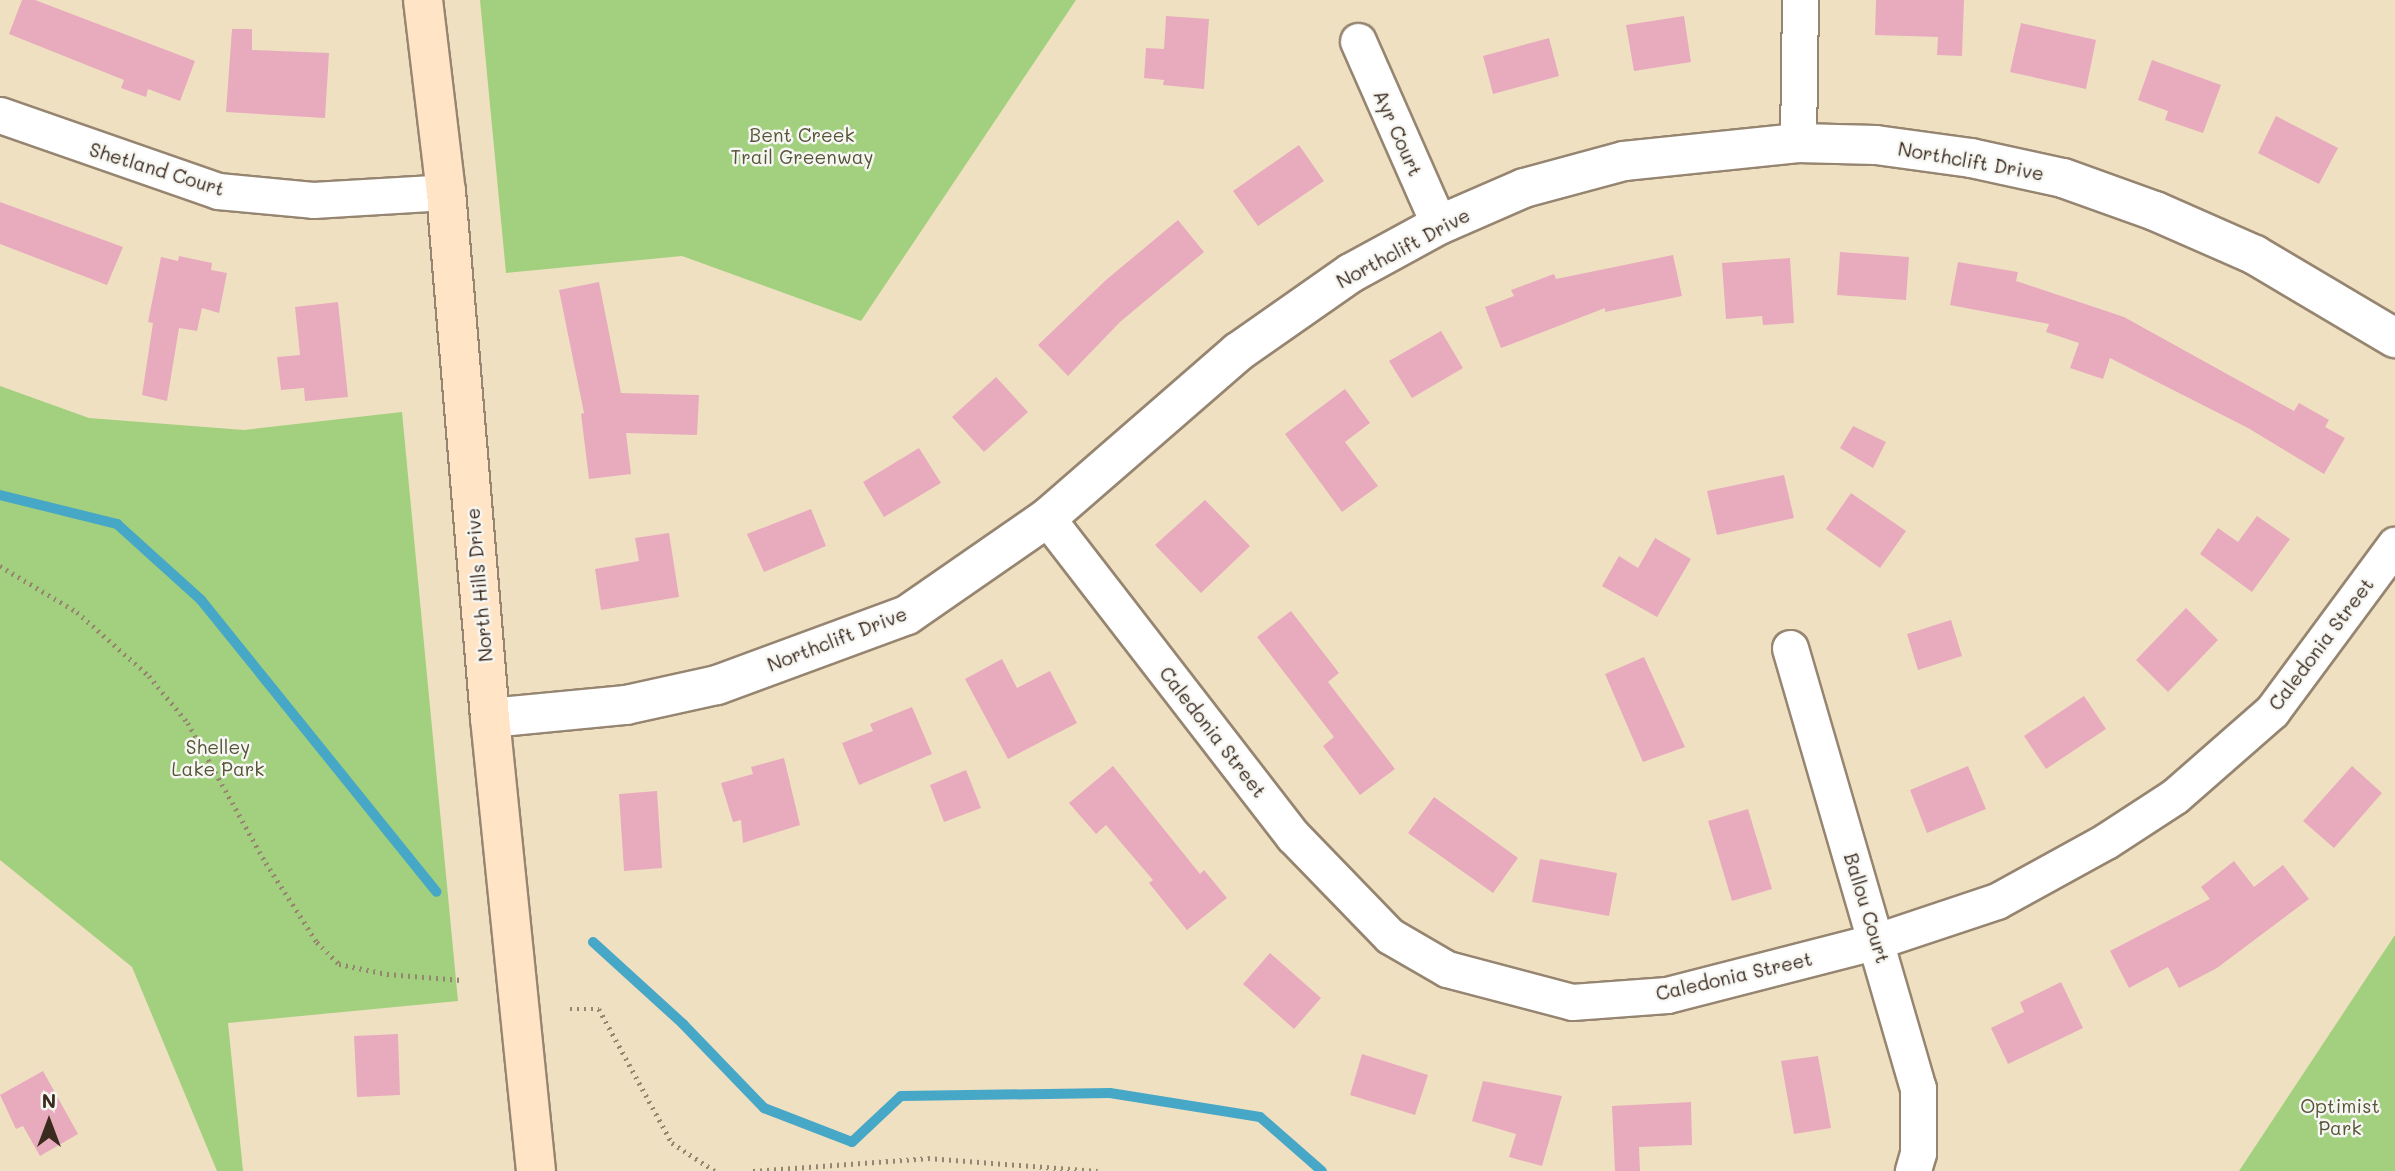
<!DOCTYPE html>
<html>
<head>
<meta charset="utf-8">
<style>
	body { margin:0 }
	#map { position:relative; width:2395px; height:1171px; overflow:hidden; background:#f0e0c2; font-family:Mali,sans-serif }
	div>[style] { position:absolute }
	.green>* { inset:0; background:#a2d07e }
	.stream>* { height:10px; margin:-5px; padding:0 5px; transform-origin:5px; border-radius:5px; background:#47a7c6 }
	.building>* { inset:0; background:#e7abbd }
	.path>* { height:4.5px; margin-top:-2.25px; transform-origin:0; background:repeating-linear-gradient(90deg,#968570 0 2px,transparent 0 7px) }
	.roads { filter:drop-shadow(2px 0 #968570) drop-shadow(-2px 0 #968570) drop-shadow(0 2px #968570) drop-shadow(0 -2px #968570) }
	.minor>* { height:35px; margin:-17.5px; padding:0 17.5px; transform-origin:17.5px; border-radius:17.5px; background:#fff }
	.tertiary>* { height:38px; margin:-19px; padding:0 19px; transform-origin:19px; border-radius:19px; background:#fff }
	.secondary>* { height:38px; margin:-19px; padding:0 19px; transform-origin:19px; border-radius:19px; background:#ffe4c6 }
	span { translate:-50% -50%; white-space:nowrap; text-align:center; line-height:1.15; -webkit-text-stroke:5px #f6f6f2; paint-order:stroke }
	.street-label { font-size:19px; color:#3b2a1e }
	.park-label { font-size:19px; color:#555436 }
	.north { position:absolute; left:14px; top:1087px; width:70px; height:70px; -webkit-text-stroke:5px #f6f6f2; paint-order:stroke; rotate:0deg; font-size:19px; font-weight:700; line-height:28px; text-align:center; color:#3b2a1e }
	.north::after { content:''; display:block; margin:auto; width:24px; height:32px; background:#3b2a1e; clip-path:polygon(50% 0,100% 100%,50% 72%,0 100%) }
</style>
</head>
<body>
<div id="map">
	<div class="green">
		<i style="clip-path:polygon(480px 0,1076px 0,861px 321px,682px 256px,506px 273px)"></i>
		<i style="clip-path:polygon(0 386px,89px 418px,244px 430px,402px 412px,458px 1001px,228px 1023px,243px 1171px,217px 1171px,132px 967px,0 860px)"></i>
		<i style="clip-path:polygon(2395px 935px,2395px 1171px,2239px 1171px,2379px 959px)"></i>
	</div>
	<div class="stream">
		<i style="left:0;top:495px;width:121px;rotate:13.9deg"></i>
		<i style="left:117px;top:524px;width:113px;rotate:42.1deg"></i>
		<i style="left:201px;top:600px;width:375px;rotate:51.1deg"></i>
		<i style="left:593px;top:942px;width:122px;rotate:42.3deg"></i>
		<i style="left:683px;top:1024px;width:117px;rotate:46deg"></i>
		<i style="left:764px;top:1108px;width:94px;rotate:21.1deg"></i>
		<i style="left:852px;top:1142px;width:67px;rotate:-43.2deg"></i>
		<i style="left:901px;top:1096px;width:209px;rotate:-0.8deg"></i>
		<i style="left:1110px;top:1093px;width:152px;rotate:9.1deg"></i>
		<i style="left:1260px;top:1117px;width:82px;rotate:41.1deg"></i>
	</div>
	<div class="building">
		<i style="clip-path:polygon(22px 0,35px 0,195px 61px,180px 101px,148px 89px,146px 97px,121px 88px,124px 80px,9px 34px)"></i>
		<i style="clip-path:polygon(1876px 0,1964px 0,1962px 56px,1937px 55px,1938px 37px,1875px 35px)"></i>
		<i style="clip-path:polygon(1166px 16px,1209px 19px,1204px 89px,1163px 85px,1164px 80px,1144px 78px,1146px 48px,1164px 49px)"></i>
		<i style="clip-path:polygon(1684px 16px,1691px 62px,1634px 71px,1626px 25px)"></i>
		<i style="clip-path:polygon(2021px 23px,2096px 40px,2086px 89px,2010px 72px)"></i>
		<i style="clip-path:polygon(232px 29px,252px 29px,252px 50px,329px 53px,325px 118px,226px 112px)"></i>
		<i style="clip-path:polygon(1549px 38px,1559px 76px,1493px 94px,1483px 56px)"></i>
		<i style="clip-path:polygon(2152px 60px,2221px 85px,2203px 133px,2165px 120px,2168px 111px,2138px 100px)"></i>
		<i style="clip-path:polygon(2276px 116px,2338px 148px,2319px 184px,2258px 153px)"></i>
		<i style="clip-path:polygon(1299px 145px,1324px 181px,1258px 226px,1233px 191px)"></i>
		<i style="clip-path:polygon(0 202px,123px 247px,107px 285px,0 244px)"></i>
		<i style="clip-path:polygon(1178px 220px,1204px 252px,1120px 322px,1068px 376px,1038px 345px,1106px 280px)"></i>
		<i style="clip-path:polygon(1840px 252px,1909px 257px,1906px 300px,1837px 295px)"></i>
		<i style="clip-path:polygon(1673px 255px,1682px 296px,1605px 312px,1605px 308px,1501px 348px,1485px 307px,1514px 296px,1511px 290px,1554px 274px,1556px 279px)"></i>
		<i style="clip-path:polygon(179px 256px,212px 263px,211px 270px,227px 273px,219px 313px,202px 308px,197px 331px,179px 328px,167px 401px,142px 395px,153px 323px,148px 322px,161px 257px,178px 261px)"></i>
		<i style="clip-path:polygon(1790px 258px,1794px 323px,1763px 325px,1762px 316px,1726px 319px,1722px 263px)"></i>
		<i style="clip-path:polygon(1958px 262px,2018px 272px,2016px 281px,2124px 317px,2294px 411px,2299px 403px,2329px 420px,2325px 427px,2345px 438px,2324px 474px,2248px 428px,2110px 358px,2103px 379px,2070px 368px,2079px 343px,2046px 332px,2049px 324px,1950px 305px)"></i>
		<i style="clip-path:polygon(599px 282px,621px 393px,699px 395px,697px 435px,626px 433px,631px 474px,589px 479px,581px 414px,584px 413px,559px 290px)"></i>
		<i style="clip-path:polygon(338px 302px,348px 397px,305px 401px,304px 388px,281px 390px,277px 357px,300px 355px,295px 307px)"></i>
		<i style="clip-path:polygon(1441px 331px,1463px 368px,1412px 398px,1389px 361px)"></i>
		<i style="clip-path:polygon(996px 377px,1028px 412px,984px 452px,952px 417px)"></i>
		<i style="clip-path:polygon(1345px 389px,1370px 423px,1345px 442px,1378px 486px,1342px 512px,1285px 434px)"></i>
		<i style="clip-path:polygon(1853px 426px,1886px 442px,1873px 468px,1840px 448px)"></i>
		<i style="clip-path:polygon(919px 448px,941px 483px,884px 517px,863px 482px)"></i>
		<i style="clip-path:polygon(1784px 475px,1794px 518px,1717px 535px,1707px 491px)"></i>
		<i style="clip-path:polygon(1851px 493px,1906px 531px,1880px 568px,1826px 529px)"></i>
		<i style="clip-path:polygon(1205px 500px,1250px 546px,1201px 593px,1155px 545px)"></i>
		<i style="clip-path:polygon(811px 509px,826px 546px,764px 572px,747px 534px)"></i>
		<i style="clip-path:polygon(2257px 516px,2290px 539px,2252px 592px,2200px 554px,2218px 528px,2238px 542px)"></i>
		<i style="clip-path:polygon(669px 533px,679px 597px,601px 610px,595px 569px,639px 561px,635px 538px)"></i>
		<i style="clip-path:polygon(1655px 538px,1691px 559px,1657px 617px,1602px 586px,1619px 556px,1638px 568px)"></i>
		<i style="clip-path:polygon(2186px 608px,2218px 640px,2168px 692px,2136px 660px)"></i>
		<i style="clip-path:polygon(1291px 611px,1339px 673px,1328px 682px,1395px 769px,1360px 795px,1323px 746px,1334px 737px,1257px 637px)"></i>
		<i style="clip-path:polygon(1951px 620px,1962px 656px,1918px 670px,1907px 634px)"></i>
		<i style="clip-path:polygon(1644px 657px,1685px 747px,1643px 762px,1605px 674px)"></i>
		<i style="clip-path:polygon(1002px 659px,1017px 688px,1050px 671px,1077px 723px,1008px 759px,965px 679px)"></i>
		<i style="clip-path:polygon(2084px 696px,2106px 729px,2046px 769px,2024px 736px)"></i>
		<i style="clip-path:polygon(912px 707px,932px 754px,859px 785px,842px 743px,873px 731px,870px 724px)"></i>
		<i style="clip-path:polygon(784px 758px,800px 825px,743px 843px,741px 820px,733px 822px,721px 783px,753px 774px,751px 767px)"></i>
		<i style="clip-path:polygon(1113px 766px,1200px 874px,1204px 870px,1227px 898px,1187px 930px,1149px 883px,1153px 880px,1106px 825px,1096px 834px,1069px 803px)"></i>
		<i style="clip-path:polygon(1968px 766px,1986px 809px,1927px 833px,1910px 790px)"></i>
		<i style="clip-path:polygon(2352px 766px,2382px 793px,2334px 848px,2303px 821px)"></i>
		<i style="clip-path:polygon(966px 770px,981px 808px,944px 822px,930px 785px)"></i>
		<i style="clip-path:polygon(657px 791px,662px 868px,624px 871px,619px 794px)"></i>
		<i style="clip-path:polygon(1434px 797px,1518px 858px,1493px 893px,1408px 833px)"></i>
		<i style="clip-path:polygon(1748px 809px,1772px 889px,1732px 901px,1708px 821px)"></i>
		<i style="clip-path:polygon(1540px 859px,1617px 873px,1609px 916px,1532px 902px)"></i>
		<i style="clip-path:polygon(2234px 861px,2254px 887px,2283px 865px,2309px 899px,2217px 968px,2179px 988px,2168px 967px,2129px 988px,2110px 951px,2210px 899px,2201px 887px)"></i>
		<i style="clip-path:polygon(1270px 953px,1321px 998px,1294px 1029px,1243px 984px)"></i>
		<i style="clip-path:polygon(2061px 982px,2083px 1028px,2008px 1064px,1991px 1028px,2024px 1012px,2020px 1002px)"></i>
		<i style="clip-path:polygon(398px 1034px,400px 1095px,357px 1097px,354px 1036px)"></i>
		<i style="clip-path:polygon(1362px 1054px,1428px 1075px,1415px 1115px,1350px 1095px)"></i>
		<i style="clip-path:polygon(1818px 1056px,1831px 1128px,1794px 1134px,1781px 1061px)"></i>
		<i style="clip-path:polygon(43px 1071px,78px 1134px,40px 1156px,23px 1126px,16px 1129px,0 1095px)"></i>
		<i style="clip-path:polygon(1483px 1081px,1562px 1096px,1542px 1166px,1509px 1157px,1516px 1134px,1472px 1121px)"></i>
		<i style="clip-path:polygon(1691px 1102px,1692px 1145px,1639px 1147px,1640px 1171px,1615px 1171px,1612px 1106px)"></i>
	</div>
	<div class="path">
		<i style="left:0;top:566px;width:90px;rotate:30.9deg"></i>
		<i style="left:77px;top:612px;width:96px;rotate:41.6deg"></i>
		<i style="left:149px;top:676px;width:61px;rotate:50.3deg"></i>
		<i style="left:188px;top:723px;width:160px;rotate:60.9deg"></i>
		<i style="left:266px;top:863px;width:94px;rotate:57.2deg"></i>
		<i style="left:317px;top:942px;width:31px;rotate:45deg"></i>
		<i style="left:339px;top:964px;width:49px;rotate:11.8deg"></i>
		<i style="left:387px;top:974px;width:75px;rotate:4.6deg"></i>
		<i style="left:570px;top:1009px;width:29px"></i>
		<i style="left:599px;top:1009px;width:153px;rotate:61.4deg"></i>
		<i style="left:672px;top:1143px;width:51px;rotate:33.1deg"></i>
		<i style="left:753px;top:1171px;width:175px;rotate:-4.2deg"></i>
		<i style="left:928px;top:1158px;width:170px;rotate:4.4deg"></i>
	</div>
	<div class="roads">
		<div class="minor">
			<i style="left:1358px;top:41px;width:201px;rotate:66.2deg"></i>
			<i style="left:0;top:115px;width:231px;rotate:19.2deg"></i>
			<i style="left:218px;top:191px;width:95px;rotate:5.4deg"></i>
			<i style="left:313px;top:200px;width:133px;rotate:-3.4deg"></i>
			<i style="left:1798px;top:143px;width:143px;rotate:-89.2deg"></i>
			<i style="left:1047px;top:518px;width:402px;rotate:52.3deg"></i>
			<i style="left:1293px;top:836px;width:139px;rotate:45.9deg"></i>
			<i style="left:1390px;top:936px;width:66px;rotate:30.1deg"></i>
			<i style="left:1447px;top:969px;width:129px;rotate:14.8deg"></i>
			<i style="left:1572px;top:1002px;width:95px;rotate:-4.2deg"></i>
			<i style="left:1667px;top:995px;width:217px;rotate:-14.4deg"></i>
			<i style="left:1877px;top:941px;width:126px;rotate:-18.4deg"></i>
			<i style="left:1997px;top:901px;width:124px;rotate:-28.8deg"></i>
			<i style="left:2106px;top:841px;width:82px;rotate:-33.1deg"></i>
			<i style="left:2175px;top:796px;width:129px;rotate:-41.2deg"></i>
			<i style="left:2272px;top:711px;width:207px;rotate:-53.5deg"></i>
			<i style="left:1790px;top:648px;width:458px;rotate:73.8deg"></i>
			<i style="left:1918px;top:1088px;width:65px;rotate:90deg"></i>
			<i style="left:1918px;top:1153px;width:19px;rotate:106deg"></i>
		</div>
		<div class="tertiary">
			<i style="left:490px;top:718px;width:137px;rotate:-5.5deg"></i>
			<i style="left:626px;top:705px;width:93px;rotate:-12.4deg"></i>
			<i style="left:717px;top:685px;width:202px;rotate:-20.2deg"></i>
			<i style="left:907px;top:615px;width:170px;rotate:-34.7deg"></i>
			<i style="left:1047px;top:518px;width:253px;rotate:-41deg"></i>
			<i style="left:1238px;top:352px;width:138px;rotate:-35deg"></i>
			<i style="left:1351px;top:273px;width:100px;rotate:-28.6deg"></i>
			<i style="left:1439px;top:225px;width:93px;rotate:-23.5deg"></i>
			<i style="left:1524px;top:188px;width:104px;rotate:-15.1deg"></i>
			<i style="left:1624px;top:161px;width:175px;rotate:-5.9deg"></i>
			<i style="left:1798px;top:143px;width:78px;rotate:1.5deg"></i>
			<i style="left:1876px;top:145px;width:96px;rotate:7.8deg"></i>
			<i style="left:1971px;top:158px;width:94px;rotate:12.3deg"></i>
			<i style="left:2063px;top:178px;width:98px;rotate:19.7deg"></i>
			<i style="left:2155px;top:211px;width:109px;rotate:23.7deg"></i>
			<i style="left:2255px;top:255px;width:163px;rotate:30.7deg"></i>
		</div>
		<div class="secondary">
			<i style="left:423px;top:0;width:193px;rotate:83.2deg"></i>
			<i style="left:446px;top:192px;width:528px;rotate:85.22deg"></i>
			<i style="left:490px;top:718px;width:455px;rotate:84.2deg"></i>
		</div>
	</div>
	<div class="street-label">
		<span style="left:1398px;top:133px;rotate:66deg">Ayr Court</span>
		<span style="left:1971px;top:161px;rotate:10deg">Northclift Drive</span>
		<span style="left:157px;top:169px;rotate:17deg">Shetland Court</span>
		<span style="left:1403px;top:248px;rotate:-28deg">Northclift Drive</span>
		<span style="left:479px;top:585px;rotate:-95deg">North Hills Drive</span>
		<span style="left:837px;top:639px;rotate:-21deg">Northclift Drive</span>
		<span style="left:2321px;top:644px;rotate:-53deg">Caledonia Street</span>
		<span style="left:1213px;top:732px;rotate:52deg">Caledonia Street</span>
		<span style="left:1867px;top:908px;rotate:73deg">Ballou Court</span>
		<span style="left:1734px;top:976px;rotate:-13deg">Caledonia Street</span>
	</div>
	<div class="park-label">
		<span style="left:802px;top:146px">Bent Creek<br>Trail Greenway</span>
		<span style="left:218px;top:758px">Shelley<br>Lake Park</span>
		<span style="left:2340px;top:1117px">Optimist<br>Park</span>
	</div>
	<div class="north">N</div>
</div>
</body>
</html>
